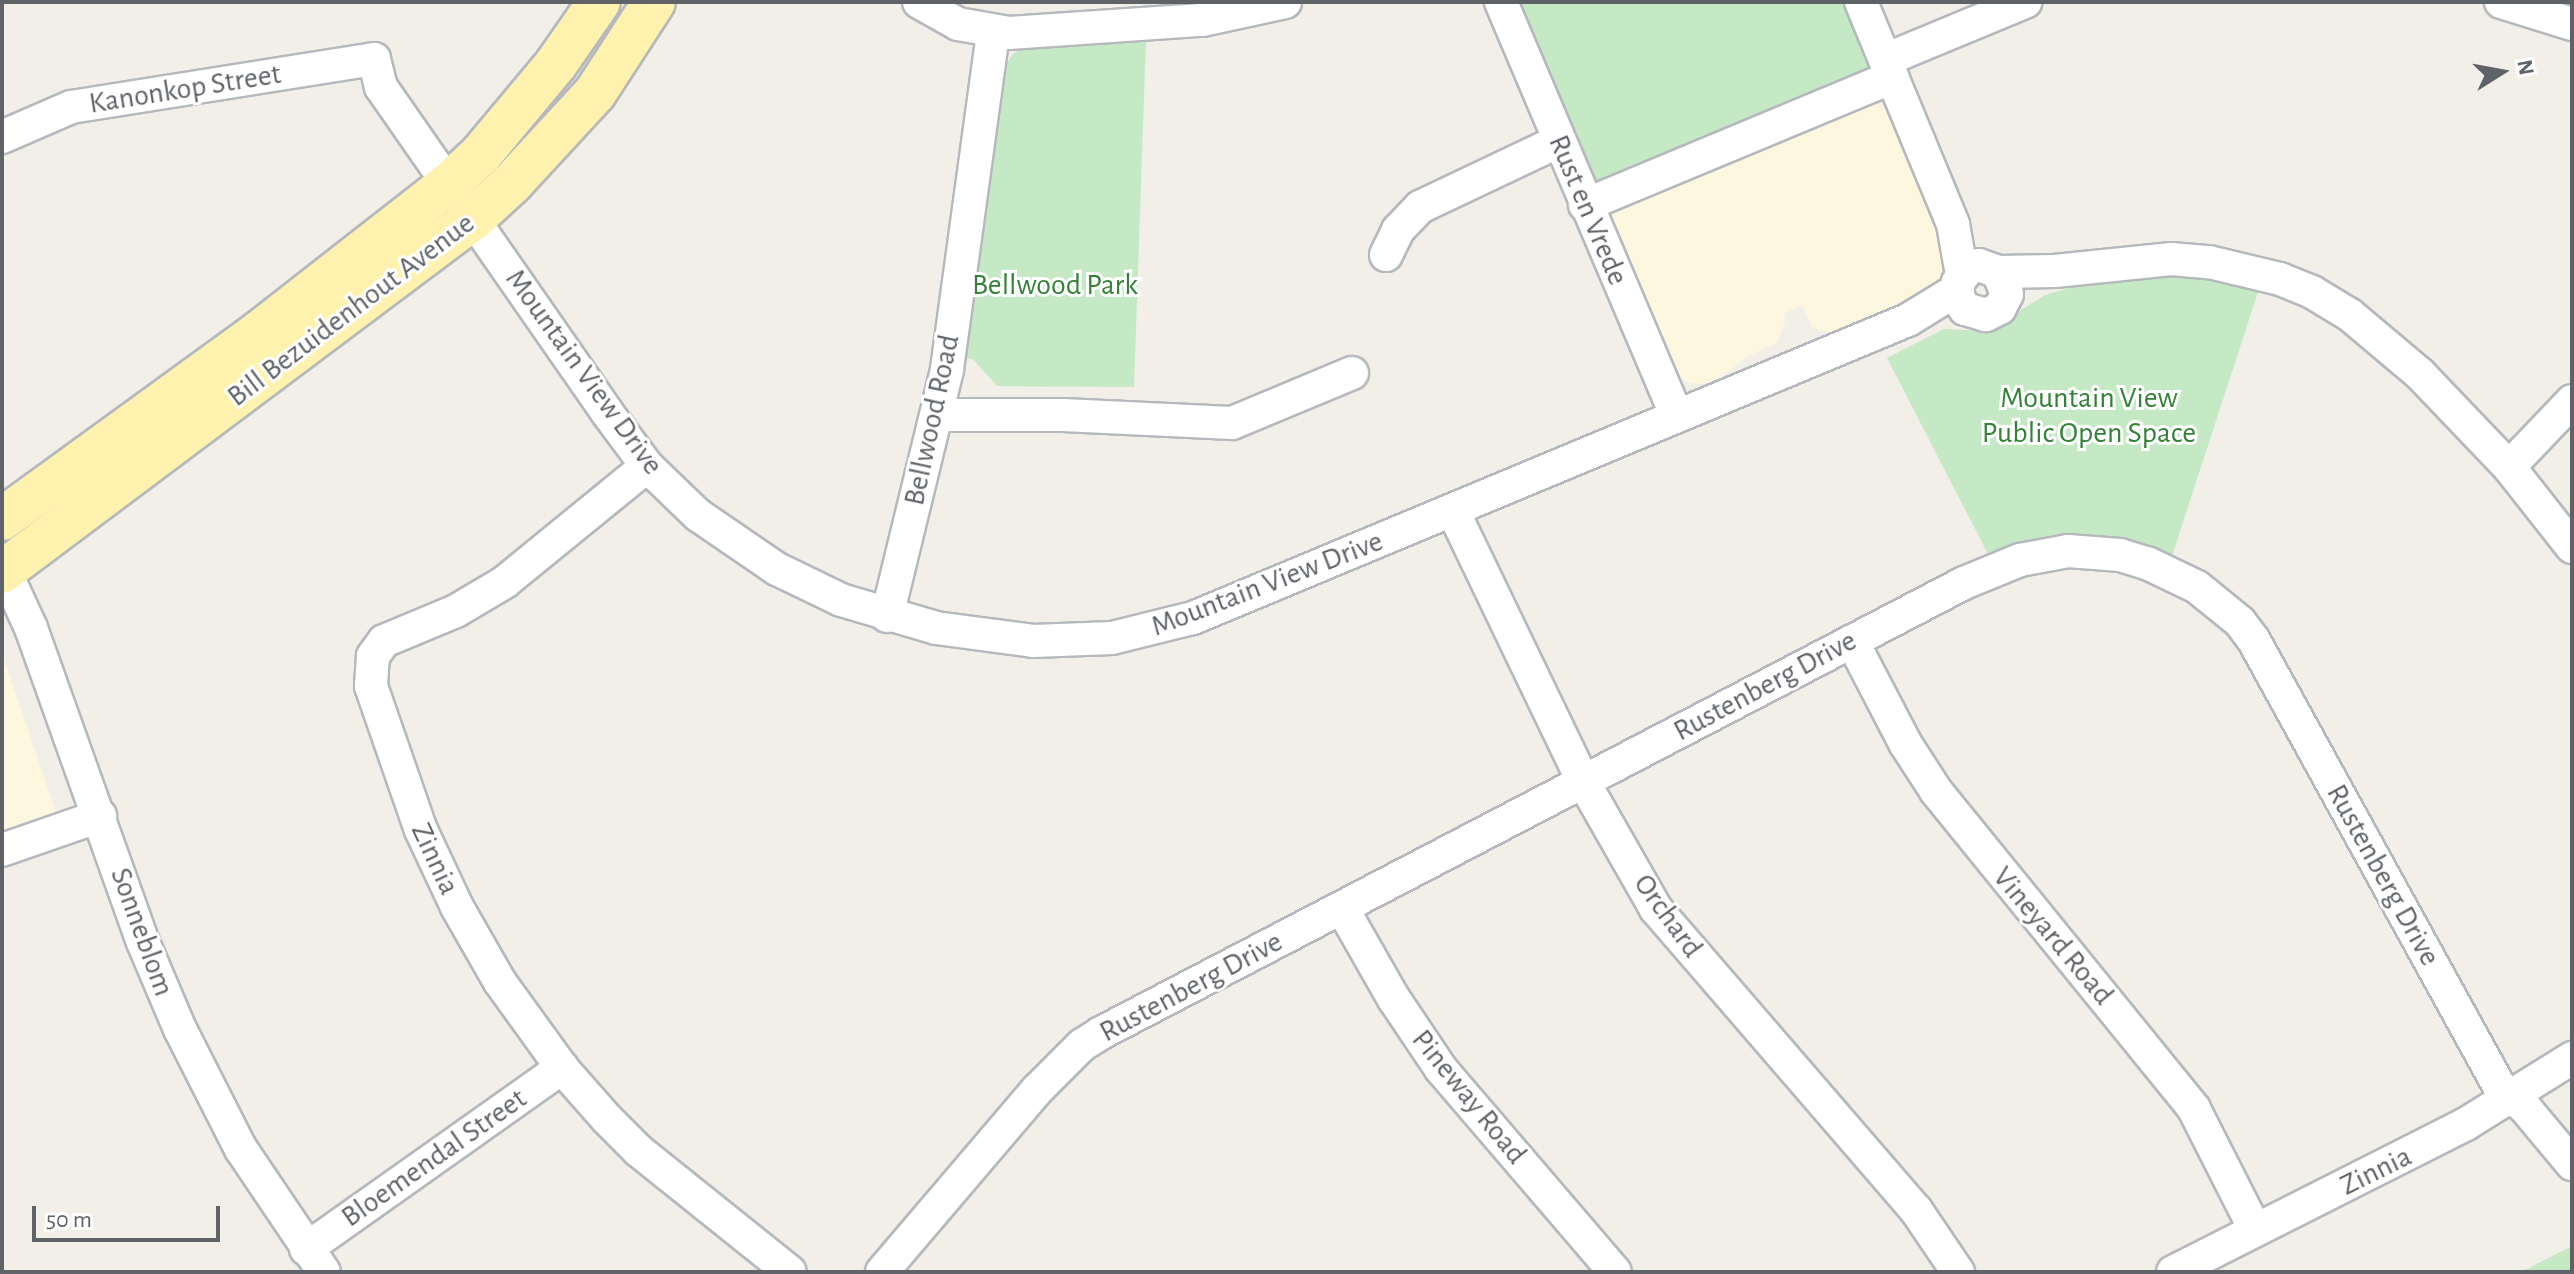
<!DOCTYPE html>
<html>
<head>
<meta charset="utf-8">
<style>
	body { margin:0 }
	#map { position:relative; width:2574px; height:1274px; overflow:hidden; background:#f1efe8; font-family:"Alegreya Sans",sans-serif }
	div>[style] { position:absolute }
	.commercial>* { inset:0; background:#fef7e0 }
	.green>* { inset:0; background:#c5e8c5 }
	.roads { filter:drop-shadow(2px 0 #b5b8bc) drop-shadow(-2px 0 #b5b8bc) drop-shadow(0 2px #b5b8bc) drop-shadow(0 -2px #b5b8bc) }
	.minor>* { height:32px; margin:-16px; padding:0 16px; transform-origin:16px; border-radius:16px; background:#fff }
	.major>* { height:42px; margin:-21px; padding:0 21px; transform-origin:21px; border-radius:21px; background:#fff2af }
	span { translate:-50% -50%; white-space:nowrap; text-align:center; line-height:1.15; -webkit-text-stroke:6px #fff; paint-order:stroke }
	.street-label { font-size:30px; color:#5f6368 }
	.park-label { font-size:30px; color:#348238 }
	.frame { position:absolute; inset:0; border:4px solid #5f6368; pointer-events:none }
	.north { position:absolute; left:2462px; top:32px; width:80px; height:80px; -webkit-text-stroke:6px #fff; paint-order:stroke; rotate:79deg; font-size:22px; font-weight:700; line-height:32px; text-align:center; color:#5f6368 }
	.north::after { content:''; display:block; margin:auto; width:28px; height:36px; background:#5f6368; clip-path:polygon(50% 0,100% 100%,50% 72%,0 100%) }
	.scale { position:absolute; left:32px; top:1206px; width:188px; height:36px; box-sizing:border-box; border:4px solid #5f6368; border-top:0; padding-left:10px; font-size:24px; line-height:28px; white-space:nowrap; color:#5f6368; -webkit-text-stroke:6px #fff; paint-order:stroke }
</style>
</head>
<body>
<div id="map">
	<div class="commercial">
		<i style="clip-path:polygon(1866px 99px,1887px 108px,1944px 241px,1947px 265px,1938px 283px,1931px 290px,1831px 333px,1813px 328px,1802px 306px,1784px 313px,1786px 319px,1777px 343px,1748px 356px,1716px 381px,1699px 384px,1682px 380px,1675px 374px,1607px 212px)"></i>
		<i style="clip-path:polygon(2px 653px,61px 828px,2px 848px)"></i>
	</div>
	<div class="green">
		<i style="clip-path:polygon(1516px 2px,1845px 2px,1873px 69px,1597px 184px,1592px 180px)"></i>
		<i style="clip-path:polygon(1146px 39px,1134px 387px,997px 386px,973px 359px,962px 358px,1003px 68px,1014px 53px,1028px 46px)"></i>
		<i style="clip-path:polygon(2159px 275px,2226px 281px,2259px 289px,2171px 559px,2059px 538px,1988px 554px,1887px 358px,1944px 329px,1985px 331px,2005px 326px,2021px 310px,2045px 295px,2091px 282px)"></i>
		<i style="clip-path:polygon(2572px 1246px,2572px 1272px,2521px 1272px)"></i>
	</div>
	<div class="roads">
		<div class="minor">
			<i style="left:919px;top:2px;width:45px;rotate:29.4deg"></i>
			<i style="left:958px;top:24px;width:52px;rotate:10deg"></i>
			<i style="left:1009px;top:33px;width:193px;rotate:-3.9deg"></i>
			<i style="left:1202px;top:20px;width:85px;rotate:-12.2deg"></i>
			<i style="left:1501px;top:2px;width:450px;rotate:67deg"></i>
			<i style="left:1861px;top:2px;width:240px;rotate:67.5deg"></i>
			<i style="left:1953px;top:224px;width:52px;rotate:80deg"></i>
			<i style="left:2501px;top:2px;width:74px;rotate:17.2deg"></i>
			<i style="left:1885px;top:60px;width:152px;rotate:-22.5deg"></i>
			<i style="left:2px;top:137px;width:75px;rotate:-23.5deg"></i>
			<i style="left:71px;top:107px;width:307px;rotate:-9deg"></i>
			<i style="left:374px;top:59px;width:29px;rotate:76deg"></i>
			<i style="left:381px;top:87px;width:394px;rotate:55.2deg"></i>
			<i style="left:606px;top:411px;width:69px;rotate:53.3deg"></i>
			<i style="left:647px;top:466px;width:71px;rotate:43.9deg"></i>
			<i style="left:698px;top:515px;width:96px;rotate:34.4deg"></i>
			<i style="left:777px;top:569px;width:71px;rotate:25.8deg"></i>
			<i style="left:841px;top:600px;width:99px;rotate:16.4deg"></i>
			<i style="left:936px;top:628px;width:98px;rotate:7.6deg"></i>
			<i style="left:1033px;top:641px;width:79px;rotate:-2.2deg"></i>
			<i style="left:1112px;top:638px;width:83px;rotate:-13.9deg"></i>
			<i style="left:1193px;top:618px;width:775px;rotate:-22.63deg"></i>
			<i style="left:1908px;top:320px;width:57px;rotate:-31.5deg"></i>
			<i style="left:1585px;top:205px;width:333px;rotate:-22.6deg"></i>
			<i style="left:1386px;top:255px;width:28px;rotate:-64deg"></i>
			<i style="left:1398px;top:230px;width:32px;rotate:-46deg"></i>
			<i style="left:1420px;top:207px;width:154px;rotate:-25.4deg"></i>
			<i style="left:1998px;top:272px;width:24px;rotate:68deg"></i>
			<i style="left:2007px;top:294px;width:16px;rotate:117deg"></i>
			<i style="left:2000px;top:308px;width:16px;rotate:153deg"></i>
			<i style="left:1986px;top:315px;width:22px;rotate:-164deg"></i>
			<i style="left:1965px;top:309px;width:14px;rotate:-120deg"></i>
			<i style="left:1958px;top:297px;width:15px;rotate:-90deg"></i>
			<i style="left:1958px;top:282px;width:18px;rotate:-52deg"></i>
			<i style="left:1969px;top:268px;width:10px;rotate:-17deg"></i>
			<i style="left:1979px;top:265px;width:20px;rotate:20deg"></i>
			<i style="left:1998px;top:272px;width:57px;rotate:-1deg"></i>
			<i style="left:2055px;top:271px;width:117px;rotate:-5.9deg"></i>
			<i style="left:2171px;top:259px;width:38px;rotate:5deg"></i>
			<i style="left:2209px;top:262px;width:73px;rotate:13.5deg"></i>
			<i style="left:2280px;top:279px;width:35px;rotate:22deg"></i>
			<i style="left:2312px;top:292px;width:44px;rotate:31.2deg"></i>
			<i style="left:2350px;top:315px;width:92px;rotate:40.1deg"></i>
			<i style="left:2420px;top:374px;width:129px;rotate:46.3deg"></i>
			<i style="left:2509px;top:467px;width:102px;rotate:51.8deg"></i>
			<i style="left:938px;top:415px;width:125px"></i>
			<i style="left:1063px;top:415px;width:169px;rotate:2.7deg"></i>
			<i style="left:1232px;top:423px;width:130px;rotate:-22.6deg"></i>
			<i style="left:647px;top:466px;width:183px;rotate:140.8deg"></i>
			<i style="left:505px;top:582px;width:57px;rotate:149.4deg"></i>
			<i style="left:456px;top:611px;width:78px;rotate:157.4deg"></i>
			<i style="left:384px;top:641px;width:19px;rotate:126deg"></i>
			<i style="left:373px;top:656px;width:30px;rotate:94deg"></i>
			<i style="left:371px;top:686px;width:152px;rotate:70.9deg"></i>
			<i style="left:421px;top:830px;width:85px;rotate:64.9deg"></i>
			<i style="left:457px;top:907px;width:86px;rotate:60.2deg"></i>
			<i style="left:500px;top:982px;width:106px;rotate:54.2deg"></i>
			<i style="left:562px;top:1068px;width:68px;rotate:48.6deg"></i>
			<i style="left:607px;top:1119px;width:45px;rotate:45deg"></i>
			<i style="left:639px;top:1151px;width:193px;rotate:38.7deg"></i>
			<i style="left:2509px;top:467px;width:91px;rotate:-46.3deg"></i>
			<i style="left:1453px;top:511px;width:300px;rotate:64.3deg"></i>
			<i style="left:1583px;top:781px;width:147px;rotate:60.3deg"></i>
			<i style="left:1656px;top:909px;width:398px;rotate:49.2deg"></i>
			<i style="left:1916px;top:1210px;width:75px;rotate:55.9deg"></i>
			<i style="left:2px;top:565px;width:69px;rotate:65.3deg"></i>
			<i style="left:31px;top:628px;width:333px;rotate:70.4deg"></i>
			<i style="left:143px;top:942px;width:95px;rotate:67deg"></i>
			<i style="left:180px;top:1029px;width:135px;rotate:63.1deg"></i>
			<i style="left:241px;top:1149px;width:148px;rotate:56deg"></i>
			<i style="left:887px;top:616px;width:254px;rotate:-76.3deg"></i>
			<i style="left:947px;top:369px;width:340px;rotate:-82.2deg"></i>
			<i style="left:1852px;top:641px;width:115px;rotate:62.5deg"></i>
			<i style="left:1905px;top:743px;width:57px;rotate:57.1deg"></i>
			<i style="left:1936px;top:791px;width:409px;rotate:50.9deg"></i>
			<i style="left:2194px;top:1109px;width:135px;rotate:63.1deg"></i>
			<i style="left:2px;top:850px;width:104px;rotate:-19.1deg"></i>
			<i style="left:1342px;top:908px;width:105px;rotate:60.3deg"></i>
			<i style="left:1394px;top:999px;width:84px;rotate:56.1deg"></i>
			<i style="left:1441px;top:1069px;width:267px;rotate:49.4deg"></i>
			<i style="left:306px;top:1249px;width:314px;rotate:-35.3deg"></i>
			<i style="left:882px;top:1272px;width:238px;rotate:-49.6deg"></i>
			<i style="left:1036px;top:1091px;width:65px;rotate:-45deg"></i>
			<i style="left:1082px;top:1045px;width:22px;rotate:-32deg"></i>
			<i style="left:1101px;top:1033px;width:973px;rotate:-27.54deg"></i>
			<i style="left:1964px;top:583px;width:61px;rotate:-22.3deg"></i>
			<i style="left:2020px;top:560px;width:49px;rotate:-10.6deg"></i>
			<i style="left:2068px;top:551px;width:52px;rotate:4.4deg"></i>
			<i style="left:2120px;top:555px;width:28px;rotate:17deg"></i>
			<i style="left:2147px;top:563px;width:55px;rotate:25.6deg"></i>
			<i style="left:2197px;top:587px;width:55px;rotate:39.1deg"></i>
			<i style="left:2240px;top:622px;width:21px;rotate:53deg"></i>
			<i style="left:2253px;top:639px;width:510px;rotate:61.17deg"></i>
			<i style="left:2499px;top:1086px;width:35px;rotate:40deg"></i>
			<i style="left:2526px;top:1109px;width:72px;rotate:50.1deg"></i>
			<i style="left:2173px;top:1272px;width:328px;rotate:-26.8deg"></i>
			<i style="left:2466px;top:1124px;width:125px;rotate:-31.9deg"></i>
		</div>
		<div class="major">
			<i style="left:2px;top:519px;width:316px;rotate:-36deg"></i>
			<i style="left:258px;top:333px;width:244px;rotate:-38deg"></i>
			<i style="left:450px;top:183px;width:42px;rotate:-43.1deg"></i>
			<i style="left:481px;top:154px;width:117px;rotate:-50.2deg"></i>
			<i style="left:556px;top:64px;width:75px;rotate:-55.3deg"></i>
			<i style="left:2px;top:572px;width:590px;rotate:-36.87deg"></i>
			<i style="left:474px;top:218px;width:52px;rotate:-42.6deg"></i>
			<i style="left:512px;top:183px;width:122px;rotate:-47.3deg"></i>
			<i style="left:595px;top:93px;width:108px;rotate:-57deg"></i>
		</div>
	</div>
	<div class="street-label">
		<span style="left:185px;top:89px;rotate:-9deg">Kanonkop Street</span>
		<span style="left:1588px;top:210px;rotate:67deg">Rust en Vrede</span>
		<span style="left:351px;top:310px;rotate:-37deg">Bill Bezuidenhout Avenue</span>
		<span style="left:584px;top:372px;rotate:54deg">Mountain View Drive</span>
		<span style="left:932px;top:420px;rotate:-78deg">Bellwood Road</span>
		<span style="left:1267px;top:584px;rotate:-21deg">Mountain View Drive</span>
		<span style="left:1765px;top:686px;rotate:-28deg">Rustenberg Drive</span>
		<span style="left:435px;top:859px;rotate:65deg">Zinnia</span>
		<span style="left:2383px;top:875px;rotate:61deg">Rustenberg Drive</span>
		<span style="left:1668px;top:916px;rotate:54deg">Orchard</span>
		<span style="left:142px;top:932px;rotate:70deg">Sonneblom</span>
		<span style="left:2053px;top:936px;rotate:50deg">Vineyard Road</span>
		<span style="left:1191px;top:987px;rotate:-28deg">Rustenberg Drive</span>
		<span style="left:1469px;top:1097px;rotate:51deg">Pineway Road</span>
		<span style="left:434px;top:1158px;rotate:-35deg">Bloemendal Street</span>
		<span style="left:2376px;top:1171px;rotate:-26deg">Zinnia</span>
	</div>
	<div class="park-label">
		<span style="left:1055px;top:285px">Bellwood Park</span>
		<span style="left:2089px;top:415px">Mountain View<br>Public Open Space</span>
	</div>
	<div class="frame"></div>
	<div class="north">N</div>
	<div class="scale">50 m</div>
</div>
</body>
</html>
